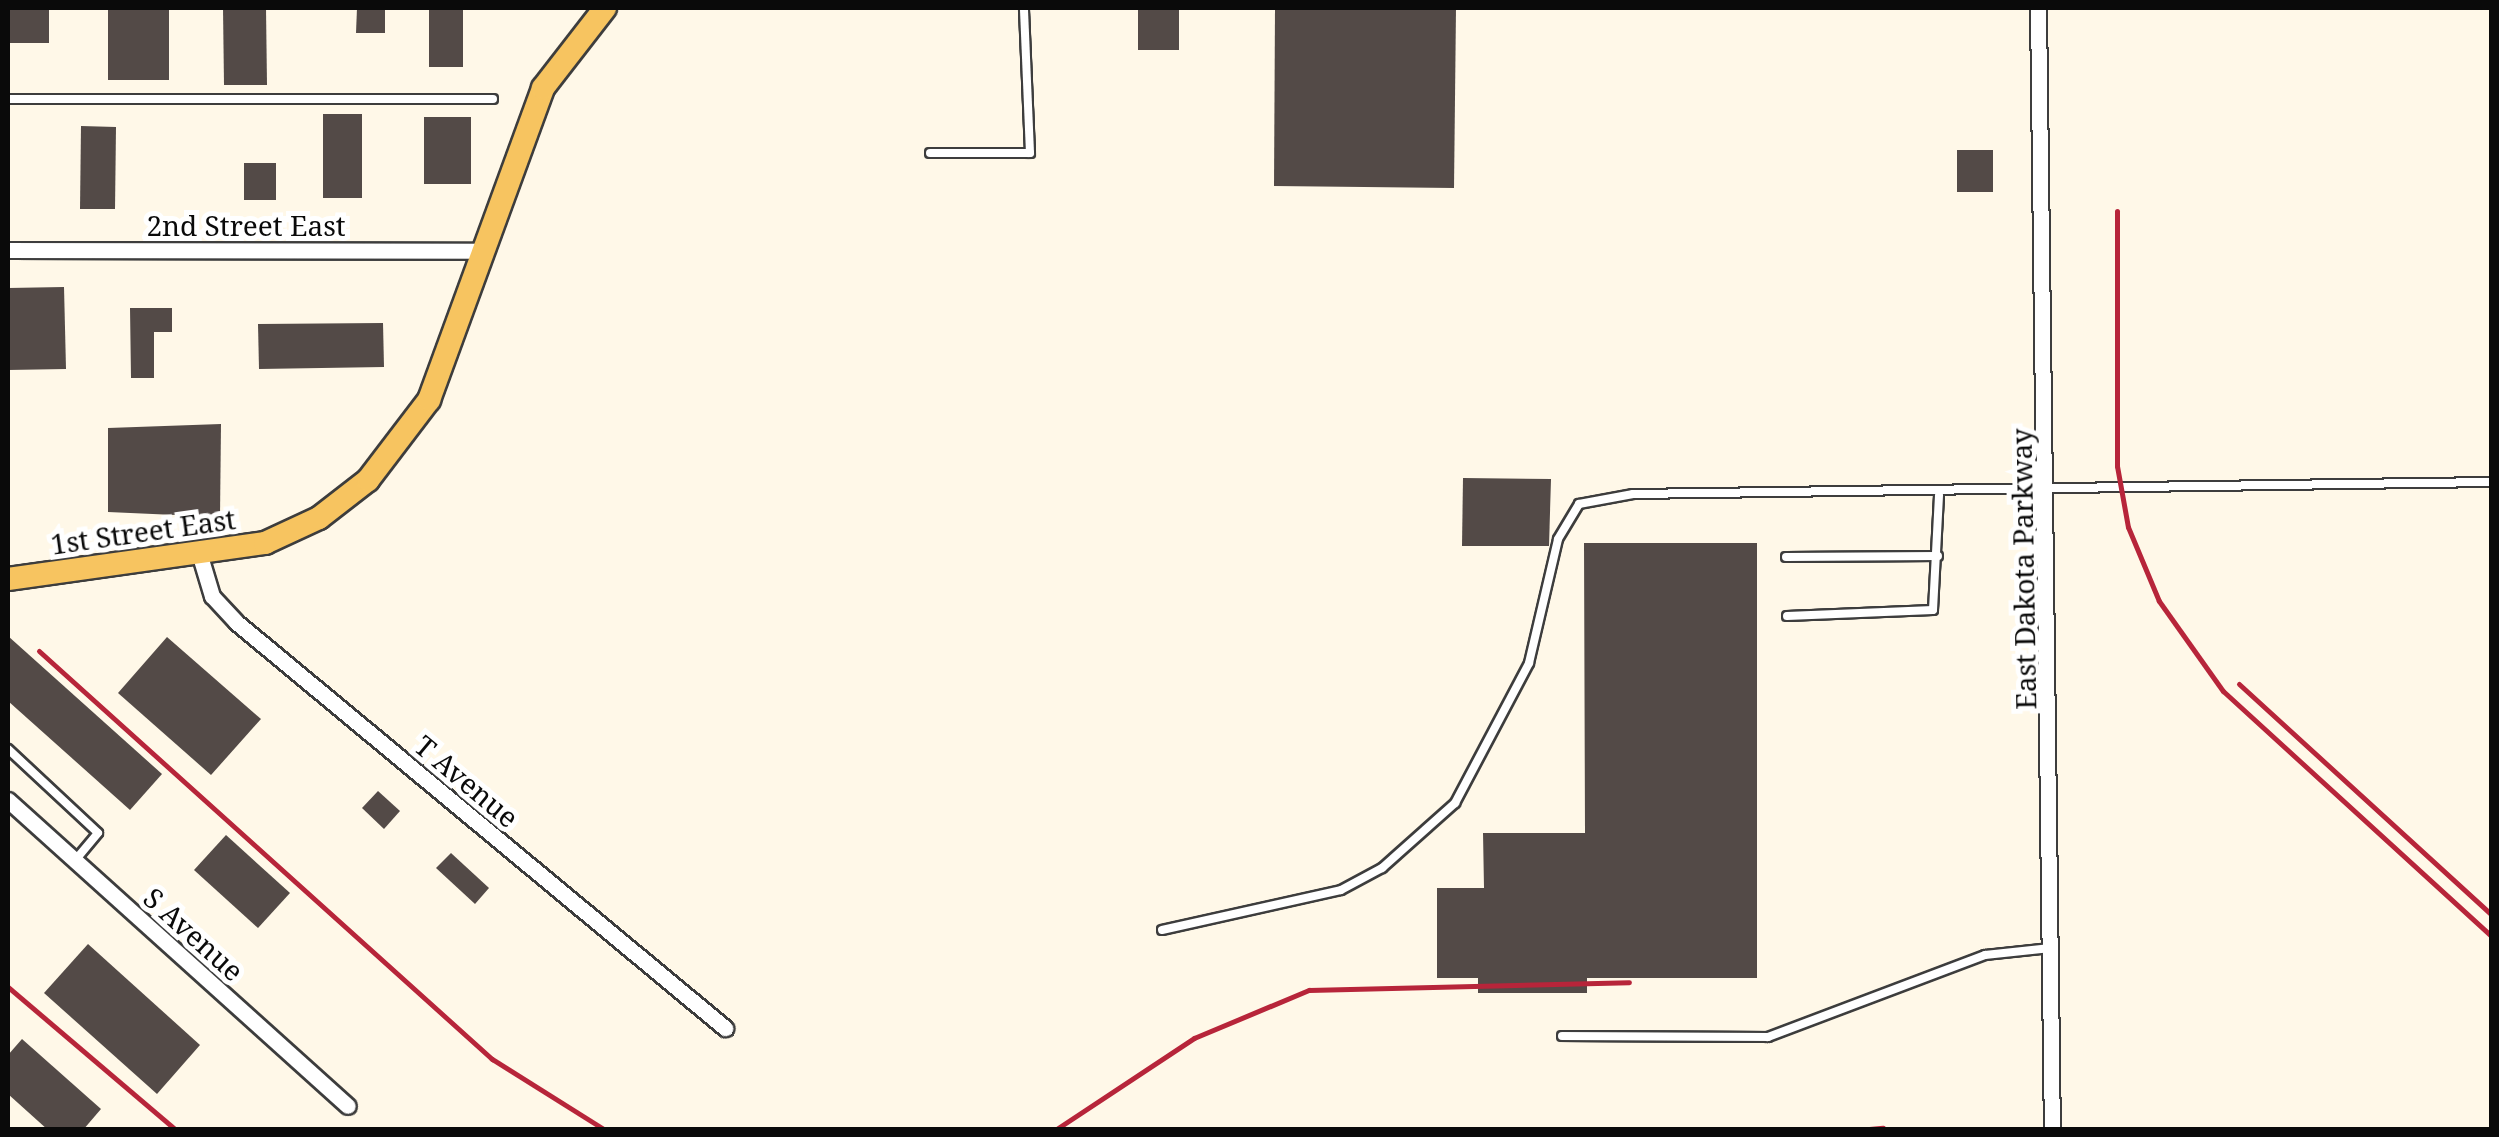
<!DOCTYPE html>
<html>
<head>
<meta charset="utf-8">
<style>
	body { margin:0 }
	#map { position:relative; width:2499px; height:1137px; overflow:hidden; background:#fff8e8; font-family:"Noto Serif",serif }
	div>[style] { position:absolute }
	.building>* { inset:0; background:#534a47 }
	.roads { filter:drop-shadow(2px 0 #3d3d3d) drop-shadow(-2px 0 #3d3d3d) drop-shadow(0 2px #3d3d3d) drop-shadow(0 -2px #3d3d3d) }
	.lane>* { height:8px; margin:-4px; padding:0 4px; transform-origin:4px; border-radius:4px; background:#fff }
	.street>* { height:15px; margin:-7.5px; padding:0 7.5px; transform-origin:7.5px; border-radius:7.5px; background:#fff }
	.primary>* { height:22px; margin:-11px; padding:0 11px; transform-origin:11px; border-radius:11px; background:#f7c460 }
	.rail>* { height:5px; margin:-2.5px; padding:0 2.5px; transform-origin:2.5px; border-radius:2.5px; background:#b7253a }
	span { translate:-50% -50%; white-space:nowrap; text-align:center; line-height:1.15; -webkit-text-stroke:10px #fff; paint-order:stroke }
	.street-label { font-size:28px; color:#0a0a0a }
	.frame { position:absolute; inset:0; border:10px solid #0a0a0a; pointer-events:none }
</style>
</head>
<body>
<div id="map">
	<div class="building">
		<i style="clip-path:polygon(8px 8px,49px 8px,49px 43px,8px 43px)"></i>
		<i style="clip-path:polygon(108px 8px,169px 8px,169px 80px,108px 80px)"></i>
		<i style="clip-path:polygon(223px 8px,266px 8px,267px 85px,224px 85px)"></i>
		<i style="clip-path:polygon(357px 8px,385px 8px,385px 33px,356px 33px)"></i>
		<i style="clip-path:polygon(429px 8px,463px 8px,463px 67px,429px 67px)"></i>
		<i style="clip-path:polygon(1138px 8px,1179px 8px,1179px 50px,1138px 50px)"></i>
		<i style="clip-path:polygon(1275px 8px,1456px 8px,1454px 188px,1274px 186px)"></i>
		<i style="clip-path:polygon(323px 114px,362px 114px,362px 198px,323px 198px)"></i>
		<i style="clip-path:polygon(424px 117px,471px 117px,471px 184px,424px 184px)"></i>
		<i style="clip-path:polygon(81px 126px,116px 127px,115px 209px,80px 209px)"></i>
		<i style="clip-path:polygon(1957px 150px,1993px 150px,1993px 192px,1957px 192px)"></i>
		<i style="clip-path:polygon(244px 163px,276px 163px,276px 200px,244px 200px)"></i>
		<i style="clip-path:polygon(64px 287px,66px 369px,8px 370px,8px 288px)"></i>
		<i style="clip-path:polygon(130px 308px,172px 308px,172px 332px,154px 332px,154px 378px,131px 378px)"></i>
		<i style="clip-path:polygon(383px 323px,384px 367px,259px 369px,258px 324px)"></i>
		<i style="clip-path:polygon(221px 424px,220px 517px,108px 512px,108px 428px)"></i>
		<i style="clip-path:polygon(1463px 478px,1551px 479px,1549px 546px,1462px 546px)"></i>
		<i style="clip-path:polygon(1584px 543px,1757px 543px,1757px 978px,1587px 978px,1587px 993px,1478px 993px,1478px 978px,1437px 978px,1437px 888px,1484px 888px,1483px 833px,1585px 833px)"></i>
		<i style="clip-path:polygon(8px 636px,162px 774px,130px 810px,8px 701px)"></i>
		<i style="clip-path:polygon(167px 637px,261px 719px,211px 775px,118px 693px)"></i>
		<i style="clip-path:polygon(378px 791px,400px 811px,384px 829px,362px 808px)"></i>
		<i style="clip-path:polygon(226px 835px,290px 893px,258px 928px,194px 870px)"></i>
		<i style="clip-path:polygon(451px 853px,489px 888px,475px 904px,436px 868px)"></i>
		<i style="clip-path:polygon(88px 944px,200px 1045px,157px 1094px,44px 993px)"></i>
		<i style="clip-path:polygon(22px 1039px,101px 1109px,83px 1130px,48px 1130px,8px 1094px,8px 1055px)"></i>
	</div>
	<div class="roads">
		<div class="lane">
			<i style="left:8px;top:99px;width:485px"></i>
			<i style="left:930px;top:153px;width:100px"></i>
			<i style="left:1030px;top:153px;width:145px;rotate:-92.4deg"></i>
			<i style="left:1786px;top:557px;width:152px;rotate:-0.4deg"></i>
			<i style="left:1787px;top:616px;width:146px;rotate:-2.4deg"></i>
			<i style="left:1933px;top:610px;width:115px;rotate:-87deg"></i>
			<i style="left:8px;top:749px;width:123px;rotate:43deg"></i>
			<i style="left:98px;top:833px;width:35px;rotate:130deg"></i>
			<i style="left:1162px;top:930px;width:183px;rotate:-12.6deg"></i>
			<i style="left:1341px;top:890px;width:47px;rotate:-28.2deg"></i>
			<i style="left:1382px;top:868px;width:98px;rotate:-41.7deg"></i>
			<i style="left:1455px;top:803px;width:158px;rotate:-62.1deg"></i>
			<i style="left:1529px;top:663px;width:127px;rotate:-76.8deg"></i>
			<i style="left:1558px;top:539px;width:41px;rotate:-59deg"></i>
			<i style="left:1579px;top:504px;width:55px;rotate:-10.5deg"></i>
			<i style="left:1633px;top:494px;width:859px;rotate:-0.8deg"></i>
			<i style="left:1562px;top:1036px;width:206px;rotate:0.3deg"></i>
			<i style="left:1768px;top:1037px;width:232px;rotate:-20.7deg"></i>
			<i style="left:1985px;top:955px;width:66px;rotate:-6.1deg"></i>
		</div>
		<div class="street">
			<i style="left:2038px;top:8px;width:1122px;rotate:89.29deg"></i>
			<i style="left:8px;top:250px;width:476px;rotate:0.1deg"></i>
			<i style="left:200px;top:556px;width:42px;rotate:73.3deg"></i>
			<i style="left:212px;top:596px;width:35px;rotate:47deg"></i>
			<i style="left:236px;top:622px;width:636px;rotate:39.7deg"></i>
			<i style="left:8px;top:800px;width:457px;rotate:42deg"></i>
		</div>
		<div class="primary">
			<i style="left:8px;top:579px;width:260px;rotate:-8deg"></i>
			<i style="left:265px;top:543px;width:60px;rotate:-24.8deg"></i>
			<i style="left:319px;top:518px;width:62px;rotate:-37.8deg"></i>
			<i style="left:368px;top:480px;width:101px;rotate:-52.7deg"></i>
			<i style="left:429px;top:400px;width:332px;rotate:-69.9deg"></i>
			<i style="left:543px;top:88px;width:101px;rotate:-52.2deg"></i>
		</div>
	</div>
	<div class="rail">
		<i style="left:2117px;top:211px;width:255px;rotate:90deg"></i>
		<i style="left:2117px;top:466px;width:62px;rotate:79.8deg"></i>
		<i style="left:2128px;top:527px;width:80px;rotate:67.3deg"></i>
		<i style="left:2159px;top:601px;width:110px;rotate:54.6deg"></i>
		<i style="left:2223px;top:691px;width:365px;rotate:42.4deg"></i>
		<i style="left:39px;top:651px;width:610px;rotate:42.01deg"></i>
		<i style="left:492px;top:1059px;width:133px;rotate:32.1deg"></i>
		<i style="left:2239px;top:684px;width:343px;rotate:42.4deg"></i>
		<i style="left:8px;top:987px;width:221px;rotate:40.4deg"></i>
		<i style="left:1055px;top:1130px;width:167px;rotate:-33.5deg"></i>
		<i style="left:1194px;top:1038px;width:125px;rotate:-22.7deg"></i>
		<i style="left:1309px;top:990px;width:320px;rotate:-1.4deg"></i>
		<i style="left:1858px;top:1130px;width:25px;rotate:-5deg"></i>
	</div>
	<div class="street-label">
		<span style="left:246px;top:225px">2nd Street East</span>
		<span style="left:143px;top:531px;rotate:-8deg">1st Street East</span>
		<span style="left:2023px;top:569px;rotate:-91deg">East Dakota Parkway</span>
		<span style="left:467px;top:781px;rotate:40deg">T Avenue</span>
		<span style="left:194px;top:934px;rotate:42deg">S Avenue</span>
	</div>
	<div class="frame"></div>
</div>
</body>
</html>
